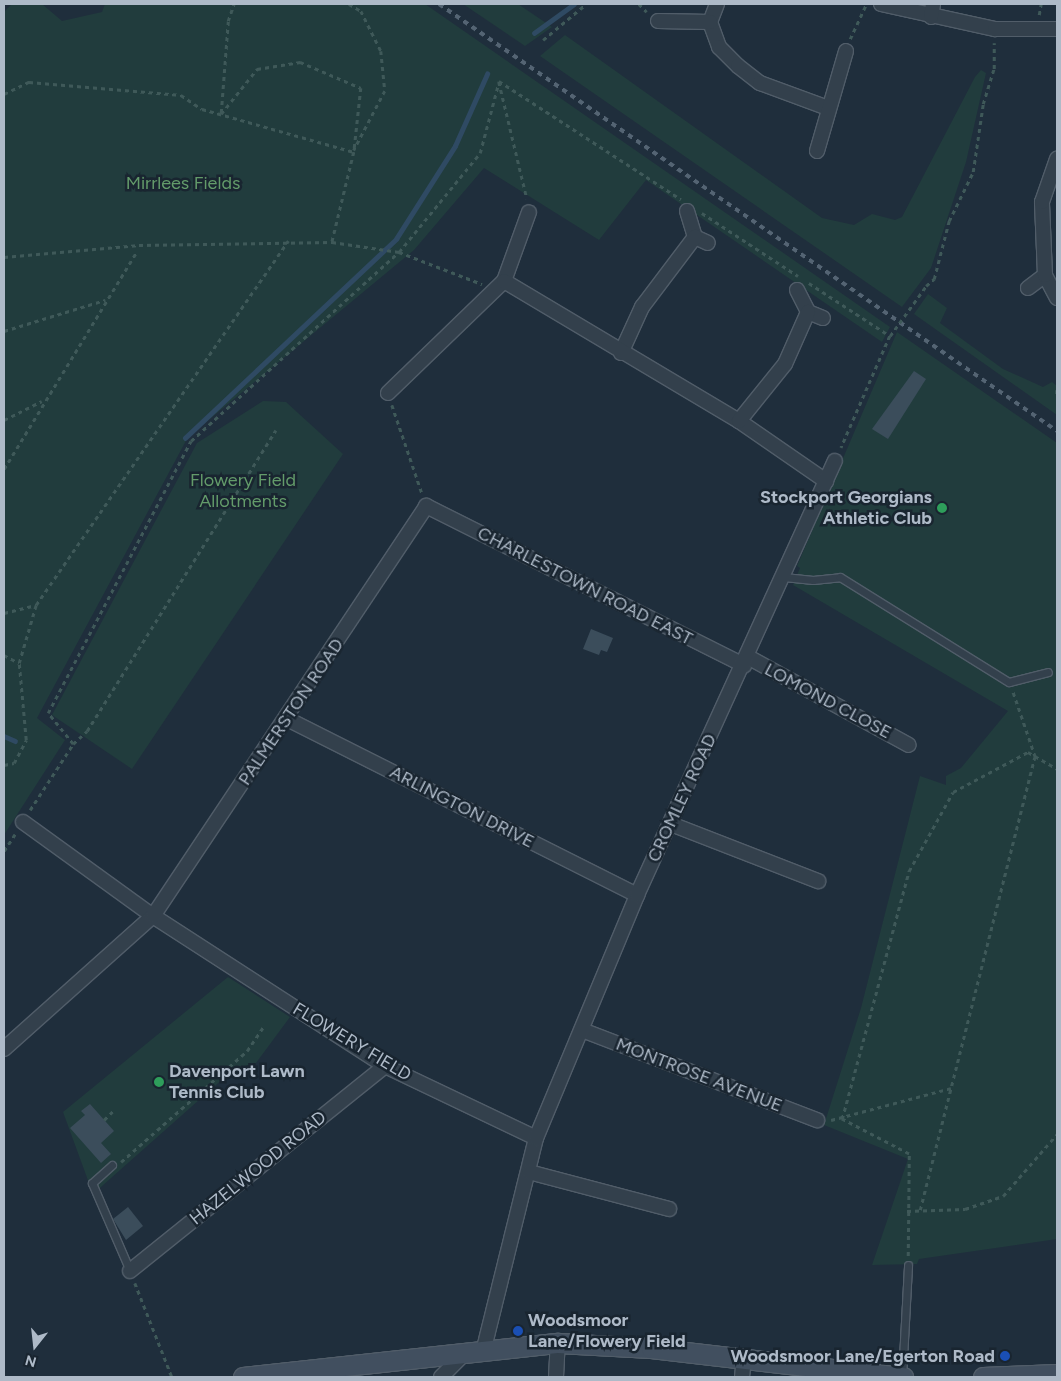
<!DOCTYPE html>
<html>
<head>
<meta charset="utf-8">
<style>
	body { margin:0 }
	#map { position:relative; width:1061px; height:1381px; overflow:hidden; background:#1f2e3c; font-family:Figtree,sans-serif }
	div>[style] { position:absolute }
	.green>* { inset:0; background:#213c3d }
	.stream>* { height:4.5px; margin:-2.25px; padding:0 2.25px; transform-origin:2.25px; border-radius:2.25px; background:#2f4a63 }
	.building>* { inset:0; background:#3b4d5b }
	.path>* { height:2.5px; margin-top:-1.25px; transform-origin:0; background:repeating-linear-gradient(90deg,#3f5959 0 4px,transparent 0 8px) }
	.roads { filter:drop-shadow(1px 0 #515d69) drop-shadow(-1px 0 #515d69) drop-shadow(0 1px #515d69) drop-shadow(0 -1px #515d69) }
	.lane>* { height:7px; margin:-3.5px; padding:0 3.5px; transform-origin:3.5px; border-radius:3.5px; background:#33404c }
	.street>* { height:14px; margin:-7px; padding:0 7px; transform-origin:7px; border-radius:7px; background:#33404c }
	.secondary>* { height:19px; margin:-9.5px; padding:0 9.5px; transform-origin:9.5px; border-radius:9.5px; background:#414f5f }
	.rail>* { height:4px; margin-top:-2px; transform-origin:0; background:repeating-linear-gradient(90deg,#546473 0 5px,transparent 0 10px) }
	.path-bridge>* { height:2.5px; margin-top:-1.25px; transform-origin:0; background:repeating-linear-gradient(90deg,#3f5959 0 4px,transparent 0 8px) }
	.dots>* { width:14px; height:14px; translate:-50% -50%; box-sizing:border-box; border:2px solid #192530; border-radius:50% }
	span { translate:-50% -50%; white-space:nowrap; text-align:center; line-height:1.15; -webkit-text-stroke:5px #192530; paint-order:stroke }
	.park-label { font-size:18px; color:#639b6a }
	.poi-label { font-size:18px; color:#aebac8; font-weight:700 }
	.right { translate:-100% -50%; text-align:right }
	.left { translate:0 -50%; text-align:left }
	.street-label { font-size:18px; color:#aebac8 }
	.frame { position:absolute; inset:0; border:5px solid #aebac8; pointer-events:none }
	.north { position:absolute; left:10px; top:1321px; width:50px; height:50px; -webkit-text-stroke:4px #192530; paint-order:stroke; rotate:196deg; font-size:14px; font-weight:700; line-height:20px; text-align:center; color:#aebac8 }
	.north::after { content:''; display:block; margin:auto; width:18px; height:22px; background:#aebac8; clip-path:polygon(50% 0,100% 100%,50% 72%,0 100%) }
</style>
</head>
<body>
<div id="map">
	<div class="green">
		<i style="clip-path:polygon(12px 4px,42px 4px,62px 21px,102px 12px,105px 4px,425px 4px,890px 327px,882px 342px,646px 180px,599px 240px,484px 168px,414px 250px,188px 437px,37px 718px,65px 740px,4px 835px,4px 12px)"></i>
		<i style="clip-path:polygon(463px 4px,518px 4px,552px 27px,525px 46px)"></i>
		<i style="clip-path:polygon(565px 35px,822px 218px,854px 225px,872px 214px,895px 220px,902px 217px,975px 77px,981px 70px,986px 73px,966px 162px,931px 268px,902px 307px,540px 56px)"></i>
		<i style="clip-path:polygon(928px 294px,947px 308px,940px 323px,1003px 369px,1043px 387px,1052px 382px,1057px 386px,1057px 415px,914px 314px)"></i>
		<i style="clip-path:polygon(897px 332px,1057px 443px,1057px 1239px,919px 1259px,917px 1264px,872px 1265px,908px 1159px,824px 1125px,861px 1008px,920px 776px,946px 785px,946px 776px,961px 768px,1008px 711px,793px 585px,800px 568px,797px 566px)"></i>
		<i style="clip-path:polygon(263px 401px,286px 402px,343px 454px,132px 769px,52px 715px,197px 443px)"></i>
		<i style="clip-path:polygon(228px 977px,290px 1017px,245px 1078px,234px 1069px,93px 1194px,63px 1112px)"></i>
	</div>
	<div class="stream">
		<i style="left:534px;top:33px;width:49px;rotate:-35.9deg"></i>
		<i style="left:185px;top:438px;width:290px;rotate:-43.3deg"></i>
		<i style="left:396px;top:239px;width:110px;rotate:-57.6deg"></i>
		<i style="left:455px;top:146px;width:79px;rotate:-66deg"></i>
		<i style="left:4px;top:736px;width:12px;rotate:24deg"></i>
	</div>
	<div class="building">
		<i style="clip-path:polygon(914px 371px,926px 379px,888px 439px,872px 429px)"></i>
		<i style="clip-path:polygon(591px 629px,613px 638px,607px 652px,601px 650px,599px 655px,583px 649px)"></i>
		<i style="clip-path:polygon(90px 1104px,114px 1131px,101px 1143px,111px 1154px,101px 1163px,70px 1128px,85px 1115px,81px 1111px)"></i>
		<i style="clip-path:polygon(128px 1207px,143px 1226px,126px 1240px,113px 1219px)"></i>
	</div>
	<div class="path">
		<i style="left:349px;top:4px;width:14px;rotate:30deg"></i>
		<i style="left:361px;top:11px;width:45px;rotate:63.4deg"></i>
		<i style="left:381px;top:51px;width:40px;rotate:84.3deg"></i>
		<i style="left:385px;top:91px;width:67px;rotate:117.7deg"></i>
		<i style="left:639px;top:4px;width:11px;rotate:45deg"></i>
		<i style="left:1039px;top:15px;width:11px;rotate:-80deg"></i>
		<i style="left:850px;top:39px;width:38px;rotate:-65deg"></i>
		<i style="left:543px;top:40px;width:56px;rotate:-39.9deg"></i>
		<i style="left:499px;top:81px;width:217px;rotate:33deg"></i>
		<i style="left:499px;top:82px;width:120px;rotate:76.5deg"></i>
		<i style="left:4px;top:94px;width:28px;rotate:-26deg"></i>
		<i style="left:29px;top:82px;width:153px;rotate:4.9deg"></i>
		<i style="left:181px;top:95px;width:25px;rotate:34deg"></i>
		<i style="left:202px;top:109px;width:158px;rotate:15.8deg"></i>
		<i style="left:354px;top:152px;width:93px;rotate:103.7deg"></i>
		<i style="left:332px;top:242px;width:68px;rotate:8.5deg"></i>
		<i style="left:399px;top:252px;width:128px;rotate:-50.7deg"></i>
		<i style="left:480px;top:153px;width:74px;rotate:-75.2deg"></i>
		<i style="left:221px;top:113px;width:92px;rotate:-85.6deg"></i>
		<i style="left:228px;top:21px;width:18px;rotate:-71deg"></i>
		<i style="left:221px;top:114px;width:58px;rotate:-51.3deg"></i>
		<i style="left:257px;top:69px;width:44px;rotate:-9.2deg"></i>
		<i style="left:300px;top:62px;width:66px;rotate:23.1deg"></i>
		<i style="left:361px;top:88px;width:64px;rotate:96.2deg"></i>
		<i style="left:702px;top:213px;width:115px;rotate:33.3deg"></i>
		<i style="left:4px;top:257px;width:136px;rotate:-5.1deg"></i>
		<i style="left:139px;top:245px;width:193px;rotate:-0.9deg"></i>
		<i style="left:809px;top:283px;width:97px;rotate:33.2deg"></i>
		<i style="left:890px;top:336px;width:122px;rotate:113.6deg"></i>
		<i style="left:926px;top:286px;width:11px;rotate:-41deg"></i>
		<i style="left:934px;top:279px;width:60px;rotate:-75.5deg"></i>
		<i style="left:949px;top:221px;width:55px;rotate:-63.9deg"></i>
		<i style="left:973px;top:172px;width:69px;rotate:-81.6deg"></i>
		<i style="left:983px;top:104px;width:37px;rotate:-73deg"></i>
		<i style="left:994px;top:69px;width:26px;rotate:-90deg"></i>
		<i style="left:4px;top:331px;width:106px;rotate:-17.1deg"></i>
		<i style="left:1057px;top:390px;width:7px;rotate:90deg"></i>
		<i style="left:392px;top:405px;width:93px;rotate:71.2deg"></i>
		<i style="left:4px;top:420px;width:42px;rotate:-26.6deg"></i>
		<i style="left:4px;top:469px;width:253px;rotate:-58.6deg"></i>
		<i style="left:4px;top:613px;width:33px;rotate:-14deg"></i>
		<i style="left:36px;top:605px;width:443px;rotate:-55.3deg"></i>
		<i style="left:4px;top:655px;width:17px;rotate:28deg"></i>
		<i style="left:73px;top:744px;width:19px;rotate:-43deg"></i>
		<i style="left:87px;top:731px;width:355px;rotate:-57.9deg"></i>
		<i style="left:4px;top:765px;width:10px;rotate:-11deg"></i>
		<i style="left:14px;top:763px;width:26px;rotate:-62deg"></i>
		<i style="left:26px;top:740px;width:77px;rotate:-95.2deg"></i>
		<i style="left:19px;top:663px;width:60px;rotate:-73.7deg"></i>
		<i style="left:30px;top:810px;width:79px;rotate:-56.9deg"></i>
		<i style="left:73px;top:744px;width:40px;rotate:-129deg"></i>
		<i style="left:48px;top:713px;width:307px;rotate:-62.3deg"></i>
		<i style="left:191px;top:441px;width:281px;rotate:-42.3deg"></i>
		<i style="left:399px;top:252px;width:89px;rotate:21.1deg"></i>
		<i style="left:4px;top:851px;width:20px;rotate:-57deg"></i>
		<i style="left:104px;top:1120px;width:13px;rotate:-45deg"></i>
		<i style="left:831px;top:1120px;width:124px;rotate:-14.9deg"></i>
		<i style="left:121px;top:1162px;width:168px;rotate:-41.4deg"></i>
		<i style="left:247px;top:1051px;width:29px;rotate:-56deg"></i>
		<i style="left:920px;top:1210px;width:467px;rotate:-75.8deg"></i>
		<i style="left:1035px;top:757px;width:71px;rotate:-108.9deg"></i>
		<i style="left:907px;top:1211px;width:58px;rotate:-2deg"></i>
		<i style="left:965px;top:1209px;width:40px;rotate:-18.9deg"></i>
		<i style="left:1003px;top:1196px;width:82px;rotate:-48.9deg"></i>
		<i style="left:908px;top:1256px;width:102px;rotate:-89.4deg"></i>
		<i style="left:909px;top:1154px;width:76px;rotate:-152.4deg"></i>
		<i style="left:842px;top:1119px;width:257px;rotate:-74.9deg"></i>
		<i style="left:909px;top:871px;width:90px;rotate:-60.9deg"></i>
		<i style="left:953px;top:792px;width:85px;rotate:-28.1deg"></i>
		<i style="left:1028px;top:752px;width:34px;rotate:30deg"></i>
		<i style="left:135px;top:1283px;width:101px;rotate:68.5deg"></i>
	</div>
	<div class="roads">
		<div class="lane">
			<i style="left:784px;top:577px;width:29px;rotate:6deg"></i>
			<i style="left:813px;top:580px;width:27px;rotate:-6deg"></i>
			<i style="left:840px;top:577px;width:199px;rotate:31.9deg"></i>
			<i style="left:1009px;top:682px;width:40px;rotate:-14.4deg"></i>
			<i style="left:112px;top:1165px;width:27px;rotate:138deg"></i>
			<i style="left:92px;top:1183px;width:96px;rotate:66.6deg"></i>
			<i style="left:902px;top:1377px;width:112px;rotate:-86.9deg"></i>
		</div>
		<div class="street">
			<i style="left:717px;top:4px;width:19px;rotate:111deg"></i>
			<i style="left:710px;top:22px;width:27px;rotate:70deg"></i>
			<i style="left:719px;top:47px;width:27px;rotate:45deg"></i>
			<i style="left:738px;top:66px;width:28px;rotate:38deg"></i>
			<i style="left:760px;top:83px;width:72px;rotate:20.2deg"></i>
			<i style="left:881px;top:4px;width:117px;rotate:12.4deg"></i>
			<i style="left:995px;top:29px;width:62px"></i>
			<i style="left:931px;top:17px;width:13px;rotate:-81deg"></i>
			<i style="left:658px;top:21px;width:52px;rotate:1.1deg"></i>
			<i style="left:817px;top:151px;width:104px;rotate:-73.8deg"></i>
			<i style="left:687px;top:211px;width:27px;rotate:73deg"></i>
			<i style="left:695px;top:237px;width:14px;rotate:25deg"></i>
			<i style="left:504px;top:281px;width:73px;rotate:-70.1deg"></i>
			<i style="left:1028px;top:288px;width:21px;rotate:-37deg"></i>
			<i style="left:797px;top:290px;width:25px;rotate:63deg"></i>
			<i style="left:808px;top:312px;width:16px;rotate:22deg"></i>
			<i style="left:1057px;top:298px;width:26px;rotate:-118deg"></i>
			<i style="left:1045px;top:275px;width:73px;rotate:-92.4deg"></i>
			<i style="left:1042px;top:202px;width:46px;rotate:-70.8deg"></i>
			<i style="left:621px;top:353px;width:51px;rotate:-65.5deg"></i>
			<i style="left:642px;top:307px;width:88px;rotate:-52.9deg"></i>
			<i style="left:388px;top:393px;width:161px;rotate:-44deg"></i>
			<i style="left:504px;top:281px;width:274px;rotate:30.8deg"></i>
			<i style="left:739px;top:421px;width:106px;rotate:34.6deg"></i>
			<i style="left:739px;top:421px;width:73px;rotate:-51.1deg"></i>
			<i style="left:785px;top:364px;width:57px;rotate:-66.1deg"></i>
			<i style="left:748px;top:657px;width:183px;rotate:28.7deg"></i>
			<i style="left:287px;top:719px;width:392px;rotate:26.7deg"></i>
			<i style="left:23px;top:822px;width:160px;rotate:35.9deg"></i>
			<i style="left:153px;top:916px;width:276px;rotate:32.9deg"></i>
			<i style="left:385px;top:1066px;width:167px;rotate:25.5deg"></i>
			<i style="left:536px;top:1138px;width:216px;rotate:103.9deg"></i>
			<i style="left:671px;top:824px;width:158px;rotate:21.2deg"></i>
			<i style="left:582px;top:1030px;width:252px;rotate:21deg"></i>
			<i style="left:4px;top:1049px;width:200px;rotate:-41.8deg"></i>
			<i style="left:153px;top:916px;width:493px;rotate:-56.3deg"></i>
			<i style="left:426px;top:506px;width:356px;rotate:26.6deg"></i>
			<i style="left:536px;top:1138px;width:263px;rotate:-67.4deg"></i>
			<i style="left:637px;top:895px;width:477px;rotate:-65.5deg"></i>
			<i style="left:529px;top:1172px;width:145px;rotate:14.8deg"></i>
			<i style="left:130px;top:1271px;width:327px;rotate:-38.8deg"></i>
			<i style="left:441px;top:1377px;width:31px;rotate:-45deg"></i>
			<i style="left:556px;top:1377px;width:34px;rotate:-87deg"></i>
			<i style="left:742px;top:1377px;width:18px;rotate:-84deg"></i>
		</div>
		<div class="secondary">
			<i style="left:243px;top:1377px;width:317px;rotate:-6.2deg"></i>
			<i style="left:558px;top:1343px;width:93px;rotate:3.1deg"></i>
			<i style="left:651px;top:1348px;width:254px;rotate:6.6deg"></i>
			<i style="left:983px;top:1377px;width:74px;rotate:-2.3deg"></i>
		</div>
	</div>
	<div class="rail">
		<i style="left:439px;top:4px;width:751px;rotate:34.64deg"></i>
	</div>
	<div class="path-bridge">
		<i style="left:890px;top:336px;width:62px;rotate:-54.2deg"></i>
	</div>
	<div class="dots">
		<i style="left:942px;top:508px;background:#2e9e5b"></i>
		<i style="left:159px;top:1082px;background:#2e9e5b"></i>
		<i style="left:518px;top:1331px;background:#1a4fb4"></i>
		<i style="left:1005px;top:1356px;background:#1a4fb4"></i>
	</div>
	<div class="park-label">
		<span style="left:183px;top:183px">Mirrlees Fields</span>
		<span style="left:243px;top:491px">Flowery Field<br>Allotments</span>
	</div>
	<div class="poi-label">
		<span class="right" style="left:932px;top:508px">Stockport Georgians<br>Athletic Club</span>
		<span class="left" style="left:169px;top:1082px">Davenport Lawn<br>Tennis Club</span>
		<span class="left" style="left:528px;top:1331px">Woodsmoor<br>Lane/Flowery Field</span>
		<span class="right" style="left:995px;top:1356px">Woodsmoor Lane/Egerton Road</span>
	</div>
	<div class="street-label">
		<span style="left:585px;top:586px;rotate:27deg">CHARLESTOWN ROAD EAST</span>
		<span style="left:828px;top:701px;rotate:28deg">LOMOND CLOSE</span>
		<span style="left:291px;top:712px;rotate:-56deg">PALMERSTON ROAD</span>
		<span style="left:682px;top:798px;rotate:-65deg">CROMLEY ROAD</span>
		<span style="left:462px;top:807px;rotate:27deg">ARLINGTON DRIVE</span>
		<span style="left:352px;top:1042px;rotate:31deg">FLOWERY FIELD</span>
		<span style="left:699px;top:1075px;rotate:21deg">MONTROSE AVENUE</span>
		<span style="left:258px;top:1168px;rotate:-39deg">HAZELWOOD ROAD</span>
	</div>
	<div class="frame"></div>
	<div class="north">N</div>
</div>
</body>
</html>
